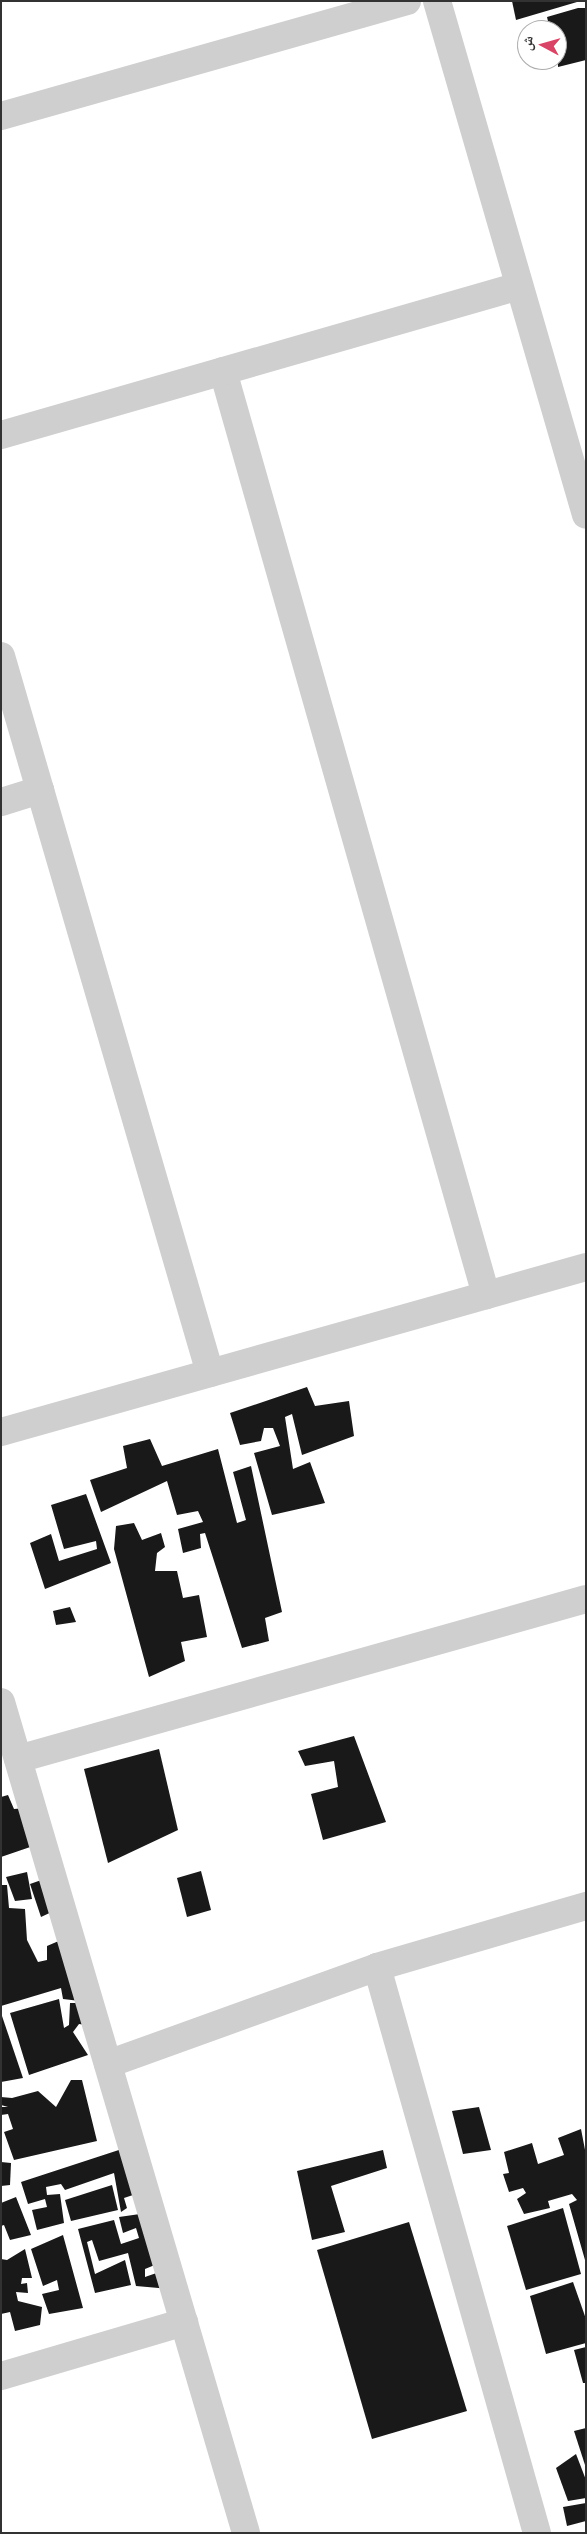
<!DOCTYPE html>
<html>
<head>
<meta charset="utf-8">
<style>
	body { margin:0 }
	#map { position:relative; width:587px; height:2534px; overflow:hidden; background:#fff; font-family:"Varela Round","Noto Naskh Arabic",sans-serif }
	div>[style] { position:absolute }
	.building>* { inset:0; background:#191919 }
	.street>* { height:28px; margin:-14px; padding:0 14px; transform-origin:14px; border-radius:14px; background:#cfcfcf }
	span { translate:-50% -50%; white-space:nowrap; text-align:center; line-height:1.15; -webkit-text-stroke:5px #fff; paint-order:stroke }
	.frame { position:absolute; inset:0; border:2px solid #323232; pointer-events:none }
	.north { position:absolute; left:517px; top:20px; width:50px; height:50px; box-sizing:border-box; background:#fff; border:1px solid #adadad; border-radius:50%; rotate:276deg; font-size:14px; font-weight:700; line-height:20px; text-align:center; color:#323232 }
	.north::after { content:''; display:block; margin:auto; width:18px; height:22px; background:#d84566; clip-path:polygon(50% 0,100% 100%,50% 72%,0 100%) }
</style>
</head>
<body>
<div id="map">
	<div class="building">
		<i style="clip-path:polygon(512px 1px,577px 1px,577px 2px,516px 20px)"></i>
		<i style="clip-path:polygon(578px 8px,586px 8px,586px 60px,558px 67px,557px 30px,550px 30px,547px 17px)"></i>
		<i style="clip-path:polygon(307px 1387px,315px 1406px,349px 1401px,354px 1436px,302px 1455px,292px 1414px,285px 1417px,293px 1469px,310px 1462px,325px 1503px,272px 1515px,254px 1453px,280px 1446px,273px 1428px,264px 1428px,261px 1441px,240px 1445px,230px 1413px)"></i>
		<i style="clip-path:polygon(150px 1439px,162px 1466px,218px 1449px,237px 1523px,246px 1520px,233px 1472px,251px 1466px,282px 1612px,265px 1618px,269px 1641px,242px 1648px,205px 1533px,200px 1534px,201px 1548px,183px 1553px,178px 1529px,203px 1522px,198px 1511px,177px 1515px,167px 1481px,101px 1512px,90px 1480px,127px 1468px,123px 1446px)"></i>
		<i style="clip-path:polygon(86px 1494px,111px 1563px,45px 1589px,30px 1543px,51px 1534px,59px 1561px,97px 1549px,96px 1541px,64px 1549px,51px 1505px)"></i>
		<i style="clip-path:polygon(134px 1523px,142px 1540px,161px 1533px,165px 1547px,157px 1553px,155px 1571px,177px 1571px,183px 1598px,199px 1595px,207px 1637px,181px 1642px,185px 1661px,149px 1677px,114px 1549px,116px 1526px)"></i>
		<i style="clip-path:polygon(70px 1607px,76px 1622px,56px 1625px,53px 1611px)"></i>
		<i style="clip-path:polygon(354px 1736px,386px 1822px,323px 1840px,311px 1794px,338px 1787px,334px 1761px,305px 1766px,298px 1751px)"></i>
		<i style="clip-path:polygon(159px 1749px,178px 1830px,108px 1863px,84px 1769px)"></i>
		<i style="clip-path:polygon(8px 1795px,14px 1809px,26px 1808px,39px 1844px,1px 1857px,1px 1797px)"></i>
		<i style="clip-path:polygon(201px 1871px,211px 1910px,187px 1917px,177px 1878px)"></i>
		<i style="clip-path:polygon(27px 1872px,32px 1899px,15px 1901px,6px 1877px)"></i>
		<i style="clip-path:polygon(50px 1877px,58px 1909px,41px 1917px,30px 1884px)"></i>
		<i style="clip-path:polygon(1px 1885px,7px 1885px,9px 1908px,25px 1909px,27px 1940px,38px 1962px,47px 1960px,47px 1946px,61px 1940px,80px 2001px,63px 1999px,61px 1988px,1px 2006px)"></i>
		<i style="clip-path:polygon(59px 1999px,64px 2028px,69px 2025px,70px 2003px,87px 2003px,93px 2026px,79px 2024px,73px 2032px,88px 2055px,29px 2075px,10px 2013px)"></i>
		<i style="clip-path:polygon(1px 2013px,23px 2078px,1px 2082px)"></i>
		<i style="clip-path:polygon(71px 2080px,82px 2080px,97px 2141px,14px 2160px,4px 2132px,13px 2129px,8px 2114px,1px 2115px,1px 2107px,8px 2107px,1px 2105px,1px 2097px,12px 2098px,38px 2091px,56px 2107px)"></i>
		<i style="clip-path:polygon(479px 2107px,491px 2150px,463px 2154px,452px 2111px)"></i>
		<i style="clip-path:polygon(581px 2129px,586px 2155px,585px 2260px,569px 2204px,577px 2200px,572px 2194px,548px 2201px,550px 2208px,524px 2214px,517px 2199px,526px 2193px,523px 2188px,509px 2192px,503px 2174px,509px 2173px,504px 2152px,532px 2143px,538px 2164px,564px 2155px,558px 2138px)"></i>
		<i style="clip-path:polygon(128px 2147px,142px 2192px,124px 2198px,127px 2208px,121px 2212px,114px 2173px,65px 2190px,61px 2184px,46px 2187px,47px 2195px,60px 2194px,64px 2223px,37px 2230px,32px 2210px,47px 2207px,45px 2199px,28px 2204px,21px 2182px)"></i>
		<i style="clip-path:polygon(383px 2150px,387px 2168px,331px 2186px,345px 2232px,312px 2240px,297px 2171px)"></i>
		<i style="clip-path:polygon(1px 2162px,11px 2163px,10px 2185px,1px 2186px)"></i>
		<i style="clip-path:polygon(112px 2185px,118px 2210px,71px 2221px,65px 2200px)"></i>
		<i style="clip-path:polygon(16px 2197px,31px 2235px,10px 2240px,4px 2225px,1px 2226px,1px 2203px)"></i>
		<i style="clip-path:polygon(563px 2208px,581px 2274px,526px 2290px,507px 2226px)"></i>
		<i style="clip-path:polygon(147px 2213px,162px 2262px,145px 2269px,145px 2277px,165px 2270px,170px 2289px,136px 2286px,128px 2253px,99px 2261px,92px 2240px,87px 2242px,95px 2274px,125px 2260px,131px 2285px,95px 2293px,78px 2229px,114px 2220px,121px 2244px,139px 2238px,136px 2228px,123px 2233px,119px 2217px)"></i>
		<i style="clip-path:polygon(409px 2222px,467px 2411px,372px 2439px,317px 2250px)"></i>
		<i style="clip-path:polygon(63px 2235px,83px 2308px,49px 2314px,42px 2294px,59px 2290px,57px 2280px,43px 2286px,31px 2249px)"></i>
		<i style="clip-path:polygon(25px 2249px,32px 2278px,22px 2278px,21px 2284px,27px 2283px,28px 2293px,16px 2292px,18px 2301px,42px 2307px,40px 2325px,15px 2331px,10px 2312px,1px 2314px,1px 2259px,7px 2260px)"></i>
		<i style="clip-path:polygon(573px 2282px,586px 2319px,586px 2343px,546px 2354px,530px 2296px)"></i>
		<i style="clip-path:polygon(586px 2347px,586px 2383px,583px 2383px,574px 2350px)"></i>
		<i style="clip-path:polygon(586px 2428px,586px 2465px,585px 2465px,574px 2431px)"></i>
		<i style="clip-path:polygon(576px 2454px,586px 2480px,586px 2498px,568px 2501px,556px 2468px)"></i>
		<i style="clip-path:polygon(586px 2503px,586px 2521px,567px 2526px,563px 2507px)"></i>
	</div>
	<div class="street">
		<i style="left:437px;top:1px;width:535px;rotate:73.83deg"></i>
		<i style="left:1px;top:116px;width:422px;rotate:-15.8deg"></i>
		<i style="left:223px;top:371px;width:961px;rotate:74.11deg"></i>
		<i style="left:1px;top:435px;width:539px;rotate:-16.05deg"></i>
		<i style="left:1px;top:656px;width:747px;rotate:73.75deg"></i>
		<i style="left:1px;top:802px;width:41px;rotate:-17.1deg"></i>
		<i style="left:1px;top:1432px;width:608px;rotate:-15.75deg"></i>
		<i style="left:1px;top:1702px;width:866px;rotate:73.57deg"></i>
		<i style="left:18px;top:1759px;width:590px;rotate:-15.73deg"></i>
		<i style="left:377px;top:1967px;width:588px;rotate:74.22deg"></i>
		<i style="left:108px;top:2064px;width:286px;rotate:-19.8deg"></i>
		<i style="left:377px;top:1967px;width:218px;rotate:-16.3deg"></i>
		<i style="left:1px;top:2376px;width:191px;rotate:-16.4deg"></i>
	</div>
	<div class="frame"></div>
	<div class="north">ش</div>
</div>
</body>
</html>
